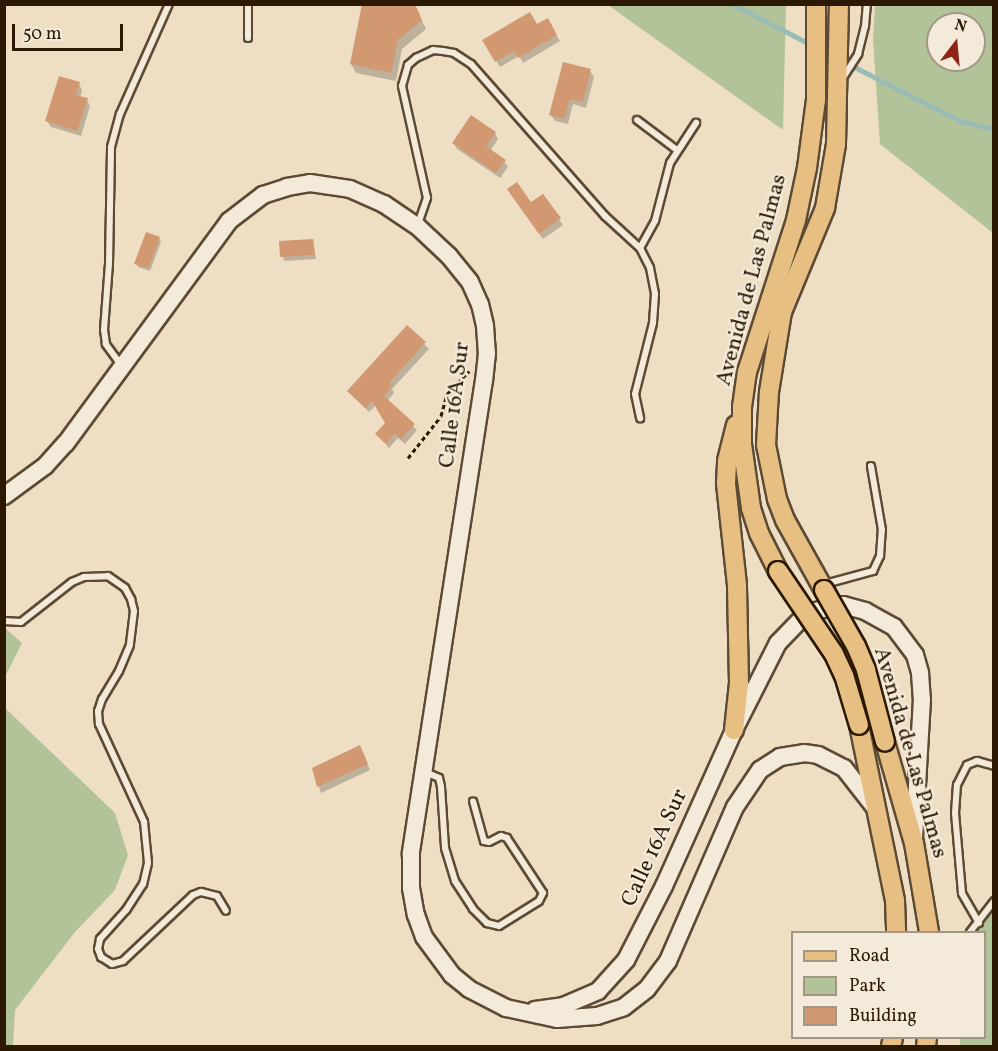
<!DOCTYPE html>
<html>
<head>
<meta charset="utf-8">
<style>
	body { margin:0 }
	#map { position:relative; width:998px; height:1051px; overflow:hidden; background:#eedec4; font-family:Vollkorn,serif }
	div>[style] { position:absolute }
	.green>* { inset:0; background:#b2c299 }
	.shadow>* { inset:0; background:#0003 }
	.stream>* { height:4.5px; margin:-2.25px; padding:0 2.25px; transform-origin:2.25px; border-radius:2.25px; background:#99bcb5 }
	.building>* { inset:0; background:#d19872 }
	.path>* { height:3px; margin-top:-1.5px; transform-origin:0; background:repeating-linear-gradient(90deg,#2b1904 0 4.5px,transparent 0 7.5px) }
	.roads { filter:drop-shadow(2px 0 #5c4a34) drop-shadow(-2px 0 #5c4a34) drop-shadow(0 2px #5c4a34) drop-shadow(0 -2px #5c4a34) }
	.lane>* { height:6px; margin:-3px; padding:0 3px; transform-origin:3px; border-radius:3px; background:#f4ead9 }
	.secondary>* { height:16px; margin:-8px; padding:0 8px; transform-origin:8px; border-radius:8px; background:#f4ead9 }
	.primary>* { height:18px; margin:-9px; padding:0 9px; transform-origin:9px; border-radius:9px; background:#e7bf82 }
	.bridges { filter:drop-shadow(2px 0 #2b1904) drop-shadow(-2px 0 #2b1904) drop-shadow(0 2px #2b1904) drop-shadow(0 -2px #2b1904) }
	.primary-bridge>* { height:18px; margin:-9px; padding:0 9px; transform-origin:9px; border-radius:9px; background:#e7bf82 }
	span { translate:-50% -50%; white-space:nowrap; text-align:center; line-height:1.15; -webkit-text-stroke:4.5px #f4ead9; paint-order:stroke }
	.street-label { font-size:22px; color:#2b1904 }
	.frame { position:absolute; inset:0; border:6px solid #2b1904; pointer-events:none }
	.legend { position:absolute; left:791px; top:931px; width:195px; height:108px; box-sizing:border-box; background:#f4ead9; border:2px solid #a49684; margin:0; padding:8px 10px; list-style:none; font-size:18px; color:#2b1904 }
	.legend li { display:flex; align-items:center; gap:12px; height:30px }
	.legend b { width:30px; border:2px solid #a49684 }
	.north { position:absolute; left:926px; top:12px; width:60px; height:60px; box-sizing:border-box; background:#f4ead9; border:2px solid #a49684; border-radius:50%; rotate:16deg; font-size:16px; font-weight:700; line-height:24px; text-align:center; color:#2b1904 }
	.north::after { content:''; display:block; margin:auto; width:21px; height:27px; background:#8f2418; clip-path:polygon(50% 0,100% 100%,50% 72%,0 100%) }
	.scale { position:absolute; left:12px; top:24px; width:111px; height:27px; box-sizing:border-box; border:3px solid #2b1904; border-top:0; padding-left:8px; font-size:18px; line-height:21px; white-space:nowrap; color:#2b1904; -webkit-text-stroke:4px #f4ead9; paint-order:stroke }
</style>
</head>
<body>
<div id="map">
	<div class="green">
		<i style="clip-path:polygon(608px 5px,786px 5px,783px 130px)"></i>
		<i style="clip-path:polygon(evenodd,875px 5px,993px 5px,993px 233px,880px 144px,873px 39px,875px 5px,938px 24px,974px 24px,974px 60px,938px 60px,938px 24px)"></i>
		<i style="clip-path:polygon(5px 628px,22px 643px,5px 677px)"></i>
		<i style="clip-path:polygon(5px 708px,115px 813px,128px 855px,115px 890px,75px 932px,15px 1010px,13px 1046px,4px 1046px)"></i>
		<i style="clip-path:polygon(993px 902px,993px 1046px,960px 1046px,960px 1038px,984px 1038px,984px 932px,974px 932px)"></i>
	</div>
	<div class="shadow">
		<i style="clip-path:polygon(414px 4px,426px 29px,402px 49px,396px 81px,356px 73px,351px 64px)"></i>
		<i style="clip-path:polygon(547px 20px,560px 41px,523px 63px,519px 56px,500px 67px,484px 41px,536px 26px)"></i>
		<i style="clip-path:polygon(590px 71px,594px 77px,586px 108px,573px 104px,568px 124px,555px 121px,551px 115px)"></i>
		<i style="clip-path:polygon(79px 84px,82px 90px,80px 98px,87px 100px,90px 106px,81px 136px,51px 127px,47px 121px)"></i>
		<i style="clip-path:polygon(495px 133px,498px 139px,490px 151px,504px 161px,508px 167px,500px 178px,457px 149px,454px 143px)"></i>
		<i style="clip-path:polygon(512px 196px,559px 219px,563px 225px,543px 239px)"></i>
		<i style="clip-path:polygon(159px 238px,161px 242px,150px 271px,138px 267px,136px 263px)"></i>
		<i style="clip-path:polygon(313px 240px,316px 259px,284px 261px,280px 242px)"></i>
		<i style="clip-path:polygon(407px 327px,429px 349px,392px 389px,394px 393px,387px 401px,417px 430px,405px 444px,398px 438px,389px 448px,377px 434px,387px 423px,376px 405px,369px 412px,349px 391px)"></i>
		<i style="clip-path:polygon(363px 753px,370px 770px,321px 793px,313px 769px)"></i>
	</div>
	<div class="stream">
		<i style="left:732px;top:4px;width:90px;rotate:27.1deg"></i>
		<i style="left:849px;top:64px;width:126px;rotate:27deg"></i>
		<i style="left:961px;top:121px;width:34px;rotate:14deg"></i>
	</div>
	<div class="building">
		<i style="clip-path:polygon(362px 4px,415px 4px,422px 20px,398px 40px,391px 73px,350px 64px)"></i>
		<i style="clip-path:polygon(530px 12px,537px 24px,548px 18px,557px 35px,518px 58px,514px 51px,495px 62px,482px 40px)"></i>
		<i style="clip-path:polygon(563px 62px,591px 69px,583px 102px,570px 99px,564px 119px,549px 115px)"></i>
		<i style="clip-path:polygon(59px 76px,80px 82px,76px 95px,88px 98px,77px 131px,45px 121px)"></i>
		<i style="clip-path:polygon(471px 115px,496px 132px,486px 146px,506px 160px,496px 173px,452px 143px)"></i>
		<i style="clip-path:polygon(517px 182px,531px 202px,543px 194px,561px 218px,539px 234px,507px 189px)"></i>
		<i style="clip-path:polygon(146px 232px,160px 237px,148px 268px,134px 264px)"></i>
		<i style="clip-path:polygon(313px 239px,315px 255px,280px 257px,279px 241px)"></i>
		<i style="clip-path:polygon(407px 325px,426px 342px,389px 383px,392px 386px,384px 396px,415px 424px,401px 439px,395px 433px,386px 444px,375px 434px,385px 423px,372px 401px,365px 408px,347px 391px)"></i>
		<i style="clip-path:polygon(360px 745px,368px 764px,317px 787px,312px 768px)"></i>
	</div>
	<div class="path">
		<i style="left:408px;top:458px;width:53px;rotate:-51.8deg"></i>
		<i style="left:441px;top:416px;width:23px;rotate:-75deg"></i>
		<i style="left:447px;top:394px;width:32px;rotate:-46deg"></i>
	</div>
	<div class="roads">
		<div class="lane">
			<i style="left:248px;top:4px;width:34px;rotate:90deg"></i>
			<i style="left:842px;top:79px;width:30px;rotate:-57deg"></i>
			<i style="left:858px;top:54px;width:29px;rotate:-76deg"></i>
			<i style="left:865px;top:26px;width:22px;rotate:-85deg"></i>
			<i style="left:637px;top:120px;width:50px;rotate:36.9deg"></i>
			<i style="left:418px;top:224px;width:28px;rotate:-71deg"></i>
			<i style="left:427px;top:198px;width:115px;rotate:-102.6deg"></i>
			<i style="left:402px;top:86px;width:22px;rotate:-74deg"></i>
			<i style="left:408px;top:65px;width:11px;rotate:-41deg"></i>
			<i style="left:416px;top:58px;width:19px;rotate:-25deg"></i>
			<i style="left:433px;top:50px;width:10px;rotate:6deg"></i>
			<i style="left:443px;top:51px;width:11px;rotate:10deg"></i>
			<i style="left:454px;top:53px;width:20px;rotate:33deg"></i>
			<i style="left:471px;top:64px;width:203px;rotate:48.6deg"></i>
			<i style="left:605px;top:216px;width:47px;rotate:42.4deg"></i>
			<i style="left:640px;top:248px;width:22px;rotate:63deg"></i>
			<i style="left:650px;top:268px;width:26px;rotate:79deg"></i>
			<i style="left:655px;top:294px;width:29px;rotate:94deg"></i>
			<i style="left:653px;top:323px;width:73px;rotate:104.2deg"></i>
			<i style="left:635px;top:394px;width:25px;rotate:78deg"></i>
			<i style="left:640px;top:248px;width:31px;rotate:-61deg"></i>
			<i style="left:655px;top:221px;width:60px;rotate:-75.5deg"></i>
			<i style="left:670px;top:163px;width:48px;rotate:-57deg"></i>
			<i style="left:121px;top:365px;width:26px;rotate:-126deg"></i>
			<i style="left:106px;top:344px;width:14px;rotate:-98deg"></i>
			<i style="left:104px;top:330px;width:66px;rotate:-85.7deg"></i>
			<i style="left:109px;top:264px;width:117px;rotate:-89deg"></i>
			<i style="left:111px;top:147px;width:34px;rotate:-75deg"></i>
			<i style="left:120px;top:114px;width:120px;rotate:-66deg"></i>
			<i style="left:825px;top:584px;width:50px;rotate:-15.2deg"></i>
			<i style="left:873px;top:571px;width:17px;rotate:-65deg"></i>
			<i style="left:880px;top:556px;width:26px;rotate:-86deg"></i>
			<i style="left:882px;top:530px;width:65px;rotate:-99.8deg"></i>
			<i style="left:4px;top:621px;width:17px;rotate:3deg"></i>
			<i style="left:21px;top:622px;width:65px;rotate:-38.1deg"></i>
			<i style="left:72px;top:582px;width:13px;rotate:-23deg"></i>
			<i style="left:84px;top:577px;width:24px;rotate:-2deg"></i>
			<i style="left:108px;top:576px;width:21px;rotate:35deg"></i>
			<i style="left:125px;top:588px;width:13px;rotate:61deg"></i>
			<i style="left:131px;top:599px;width:12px;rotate:76deg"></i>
			<i style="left:134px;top:611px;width:34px;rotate:97deg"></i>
			<i style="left:130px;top:645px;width:28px;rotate:113deg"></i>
			<i style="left:119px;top:671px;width:33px;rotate:121deg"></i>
			<i style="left:102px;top:699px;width:13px;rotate:108deg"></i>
			<i style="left:98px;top:711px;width:13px;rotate:86deg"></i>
			<i style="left:99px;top:724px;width:108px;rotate:65.3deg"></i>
			<i style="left:144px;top:822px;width:41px;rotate:84.4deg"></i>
			<i style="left:148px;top:863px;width:22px;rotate:103deg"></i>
			<i style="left:143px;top:884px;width:31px;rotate:123deg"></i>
			<i style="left:126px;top:910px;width:39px;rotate:132deg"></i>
			<i style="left:100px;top:939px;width:10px;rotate:101deg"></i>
			<i style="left:98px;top:949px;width:9px;rotate:69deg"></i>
			<i style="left:101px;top:957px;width:13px;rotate:32deg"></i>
			<i style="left:112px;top:964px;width:11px;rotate:-15deg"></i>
			<i style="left:123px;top:961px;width:96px;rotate:-43.3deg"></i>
			<i style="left:193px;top:895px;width:9px;rotate:-21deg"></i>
			<i style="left:201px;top:892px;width:16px;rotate:14deg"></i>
			<i style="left:217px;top:896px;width:17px;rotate:59deg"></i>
			<i style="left:425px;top:772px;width:15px;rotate:23deg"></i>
			<i style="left:439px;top:778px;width:9px;rotate:77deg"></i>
			<i style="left:441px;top:787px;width:61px;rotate:86.2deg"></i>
			<i style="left:445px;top:848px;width:34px;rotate:73deg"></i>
			<i style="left:455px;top:881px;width:33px;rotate:57deg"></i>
			<i style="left:473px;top:909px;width:20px;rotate:45deg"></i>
			<i style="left:487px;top:923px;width:12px;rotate:14deg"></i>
			<i style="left:499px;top:926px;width:47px;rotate:-32deg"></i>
			<i style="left:539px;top:901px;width:9px;rotate:-63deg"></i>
			<i style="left:543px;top:893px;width:66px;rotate:-123.2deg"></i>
			<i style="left:507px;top:838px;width:6px;rotate:-162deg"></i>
			<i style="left:501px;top:836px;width:13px;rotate:153deg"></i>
			<i style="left:489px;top:842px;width:5px;rotate:-169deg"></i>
			<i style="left:484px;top:841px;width:41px;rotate:-105.4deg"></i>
			<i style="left:979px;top:923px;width:34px;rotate:-120deg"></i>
			<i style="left:962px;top:893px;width:80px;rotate:-95deg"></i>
			<i style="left:955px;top:813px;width:28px;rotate:-86deg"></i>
			<i style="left:957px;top:785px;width:22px;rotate:-63deg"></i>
			<i style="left:967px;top:765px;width:11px;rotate:-22deg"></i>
			<i style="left:977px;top:761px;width:18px;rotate:16deg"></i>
			<i style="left:970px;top:932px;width:39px;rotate:-52deg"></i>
		</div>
		<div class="secondary">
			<i style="left:4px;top:496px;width:51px;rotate:-36.2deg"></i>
			<i style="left:45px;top:466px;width:31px;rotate:-48deg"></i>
			<i style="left:66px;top:443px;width:275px;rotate:-53.7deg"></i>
			<i style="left:229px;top:221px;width:43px;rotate:-37.4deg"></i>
			<i style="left:263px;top:195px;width:25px;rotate:-18deg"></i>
			<i style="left:287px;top:187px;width:23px;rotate:-10deg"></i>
			<i style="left:310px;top:183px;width:40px;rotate:8.5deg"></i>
			<i style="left:350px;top:189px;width:37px;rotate:24deg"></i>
			<i style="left:384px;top:204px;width:40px;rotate:34deg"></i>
			<i style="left:417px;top:226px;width:44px;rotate:43.2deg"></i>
			<i style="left:449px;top:256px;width:33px;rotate:51deg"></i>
			<i style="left:470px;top:282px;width:24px;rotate:66deg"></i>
			<i style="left:480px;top:304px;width:23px;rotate:77deg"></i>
			<i style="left:485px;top:326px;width:27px;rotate:86deg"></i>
			<i style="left:487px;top:353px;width:27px;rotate:96deg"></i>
			<i style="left:484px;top:380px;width:480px;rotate:98.8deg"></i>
			<i style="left:411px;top:854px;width:34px;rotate:90deg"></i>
			<i style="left:411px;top:888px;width:27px;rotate:80deg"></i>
			<i style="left:416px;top:915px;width:23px;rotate:70deg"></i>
			<i style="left:424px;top:937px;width:47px;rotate:53.6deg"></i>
			<i style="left:452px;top:975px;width:22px;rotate:39deg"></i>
			<i style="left:469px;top:989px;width:42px;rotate:27.2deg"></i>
			<i style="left:506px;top:1008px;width:52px;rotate:12.2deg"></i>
			<i style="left:557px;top:1019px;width:40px;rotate:-4.3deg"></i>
			<i style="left:597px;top:1016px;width:28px;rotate:-18deg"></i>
			<i style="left:624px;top:1007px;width:29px;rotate:-38deg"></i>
			<i style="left:647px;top:989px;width:35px;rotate:-53deg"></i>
			<i style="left:668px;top:961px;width:168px;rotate:-66.5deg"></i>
			<i style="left:735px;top:807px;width:45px;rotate:-56deg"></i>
			<i style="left:760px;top:770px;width:24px;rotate:-33deg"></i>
			<i style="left:780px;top:757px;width:24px;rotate:-9deg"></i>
			<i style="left:804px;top:753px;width:14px;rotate:8deg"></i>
			<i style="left:818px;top:755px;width:29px;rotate:27deg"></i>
			<i style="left:844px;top:768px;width:52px;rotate:52deg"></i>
			<i style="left:535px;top:1010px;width:28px;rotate:-8deg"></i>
			<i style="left:563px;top:1006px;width:38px;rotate:-23deg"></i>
			<i style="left:598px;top:991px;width:42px;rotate:-47.9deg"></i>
			<i style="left:626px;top:960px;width:83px;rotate:-62.8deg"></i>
			<i style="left:664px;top:886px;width:171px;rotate:-65.8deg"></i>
			<i style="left:734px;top:730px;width:97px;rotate:-63.2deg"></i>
			<i style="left:778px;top:643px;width:33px;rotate:-46deg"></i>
			<i style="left:801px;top:619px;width:16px;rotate:-30deg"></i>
			<i style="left:815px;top:611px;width:29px;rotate:-12deg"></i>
			<i style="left:843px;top:605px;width:23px;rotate:15deg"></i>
			<i style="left:865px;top:611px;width:33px;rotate:29deg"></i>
			<i style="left:894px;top:627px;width:35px;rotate:53deg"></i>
			<i style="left:915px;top:655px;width:19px;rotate:74deg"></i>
			<i style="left:920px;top:673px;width:26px;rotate:86deg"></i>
			<i style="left:922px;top:699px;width:140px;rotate:93.3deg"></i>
		</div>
		<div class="primary">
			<i style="left:778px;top:571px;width:42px;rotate:-116.6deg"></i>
			<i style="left:759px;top:533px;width:26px;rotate:-108deg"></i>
			<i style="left:751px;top:508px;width:65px;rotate:-98deg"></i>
			<i style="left:742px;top:444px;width:37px;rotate:-90deg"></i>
			<i style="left:742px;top:407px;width:35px;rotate:-82deg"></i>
			<i style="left:747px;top:372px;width:160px;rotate:-72.1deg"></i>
			<i style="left:796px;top:220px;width:53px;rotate:-78.1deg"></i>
			<i style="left:807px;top:168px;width:69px;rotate:-82.5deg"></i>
			<i style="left:816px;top:100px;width:96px;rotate:-90deg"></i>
			<i style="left:824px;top:590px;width:80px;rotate:-119.1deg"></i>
			<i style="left:785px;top:520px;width:22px;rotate:-111deg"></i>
			<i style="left:777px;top:499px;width:55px;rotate:-101.5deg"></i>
			<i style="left:766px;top:445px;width:53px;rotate:-86.8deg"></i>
			<i style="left:769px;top:392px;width:81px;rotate:-80.8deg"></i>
			<i style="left:782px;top:312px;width:113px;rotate:-67.5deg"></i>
			<i style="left:825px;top:208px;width:65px;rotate:-80.2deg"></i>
			<i style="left:836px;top:144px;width:140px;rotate:-88.8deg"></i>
			<i style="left:859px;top:725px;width:179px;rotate:78.4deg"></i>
			<i style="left:895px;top:900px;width:32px;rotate:88deg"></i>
			<i style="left:734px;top:730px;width:47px;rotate:-83.9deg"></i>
			<i style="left:739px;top:683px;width:98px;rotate:-91.2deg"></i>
			<i style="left:737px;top:585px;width:103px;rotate:-96.2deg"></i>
			<i style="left:726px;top:483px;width:22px;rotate:-87deg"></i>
			<i style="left:727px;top:461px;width:37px;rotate:-76deg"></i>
			<i style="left:885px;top:742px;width:105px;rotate:74deg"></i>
			<i style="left:914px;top:843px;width:90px;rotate:80.4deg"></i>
			<i style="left:891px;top:1046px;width:8px;rotate:-76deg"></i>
			<i style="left:926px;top:1046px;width:8px;rotate:-83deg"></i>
		</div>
	</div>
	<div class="bridges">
		<div class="primary-bridge">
			<i style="left:778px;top:571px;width:100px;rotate:56deg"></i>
			<i style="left:834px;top:654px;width:23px;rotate:65deg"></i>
			<i style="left:844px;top:675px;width:52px;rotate:73.3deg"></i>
			<i style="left:824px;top:590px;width:64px;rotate:60.3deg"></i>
			<i style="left:856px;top:646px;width:26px;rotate:67deg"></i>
			<i style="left:866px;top:670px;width:74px;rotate:75.2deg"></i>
		</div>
	</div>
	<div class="street-label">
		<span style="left:752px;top:280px;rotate:-75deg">Avenida de Las Palmas</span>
		<span style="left:455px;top:405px;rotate:-83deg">Calle 16A Sur</span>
		<span style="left:910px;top:753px;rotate:74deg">Avenida de Las Palmas</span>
		<span style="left:655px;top:848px;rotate:-65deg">Calle 16A Sur</span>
	</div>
	<div class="frame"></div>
	<ul class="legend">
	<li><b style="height:8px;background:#e7bf82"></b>Road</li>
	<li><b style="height:16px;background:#b2c299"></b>Park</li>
	<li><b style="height:16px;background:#d19872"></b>Building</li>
	</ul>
	<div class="north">N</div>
	<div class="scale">50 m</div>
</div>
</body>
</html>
